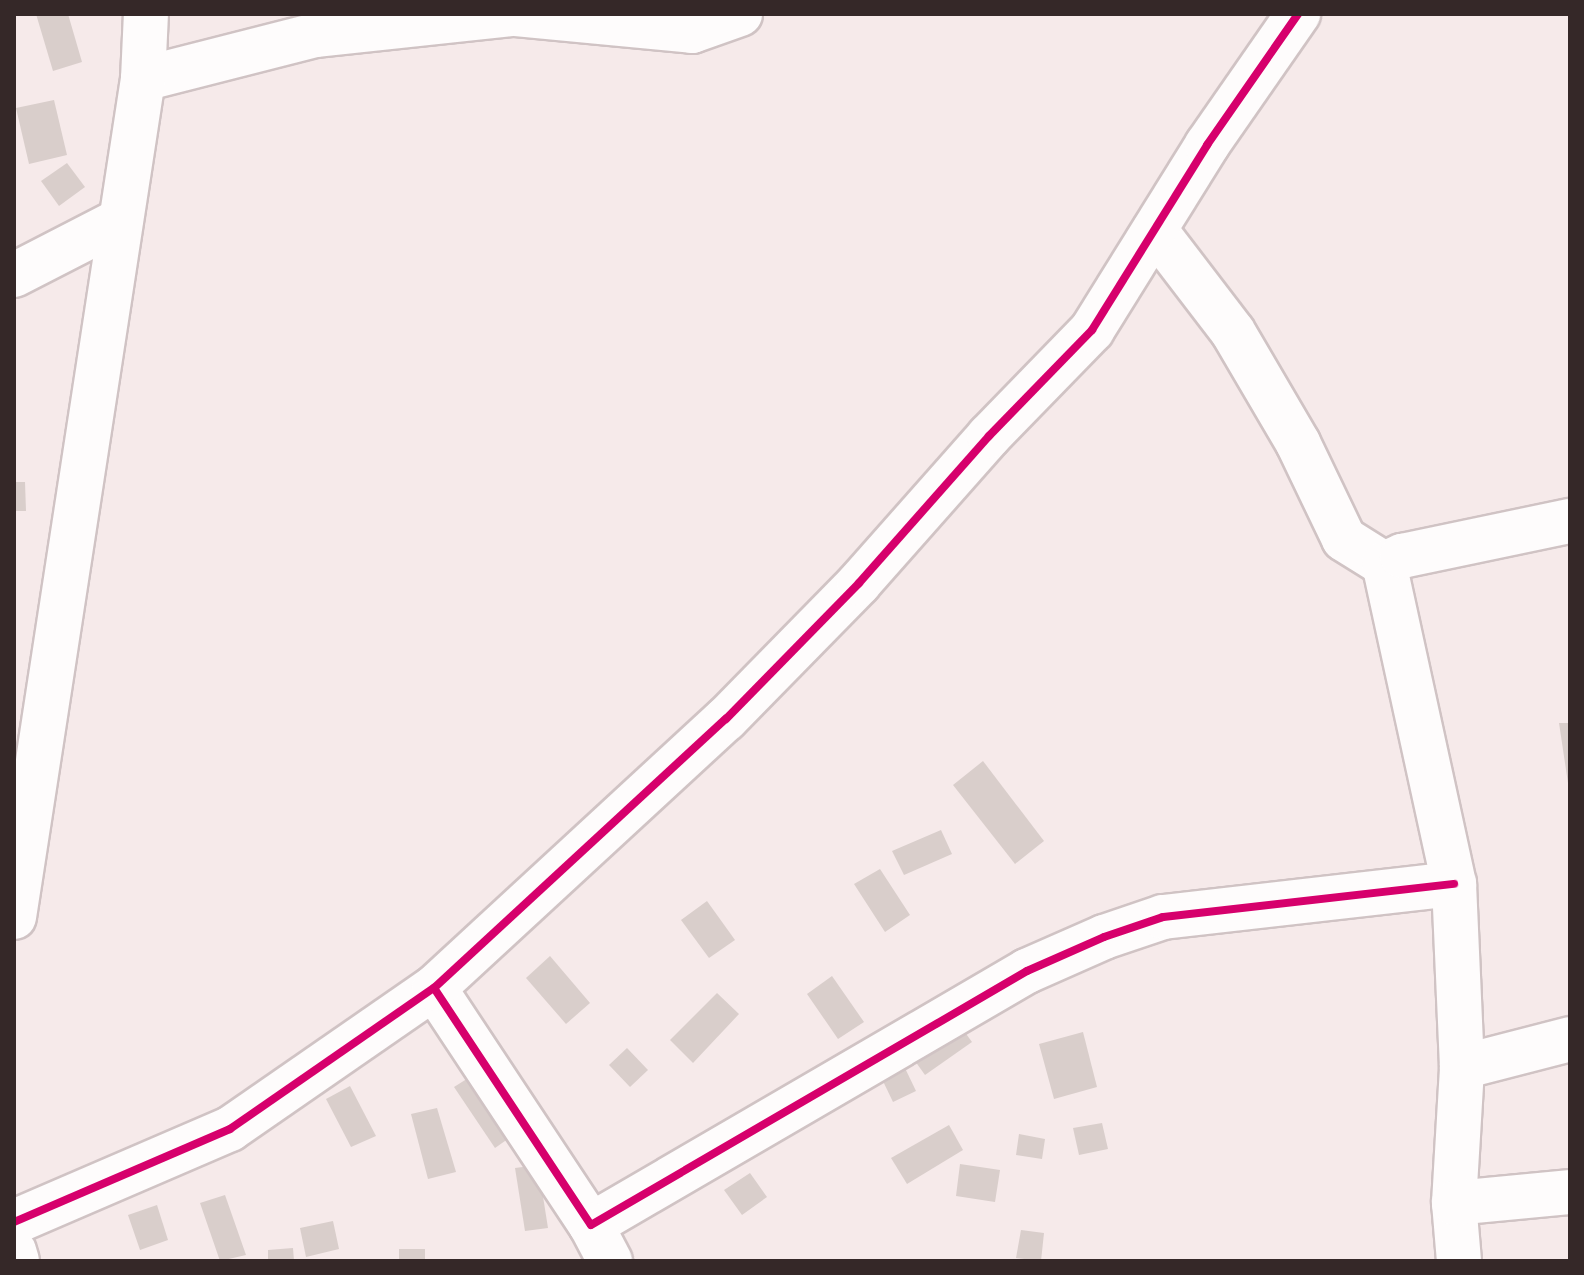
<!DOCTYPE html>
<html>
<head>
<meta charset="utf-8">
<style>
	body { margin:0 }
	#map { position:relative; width:1584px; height:1275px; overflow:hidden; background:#f6eaea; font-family:Rubik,sans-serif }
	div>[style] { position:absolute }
	.building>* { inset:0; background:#d9cecb }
	.roads { filter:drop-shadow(2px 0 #d0c3c4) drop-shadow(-2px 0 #d0c3c4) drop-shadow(0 2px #d0c3c4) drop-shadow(0 -2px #d0c3c4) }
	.minor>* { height:44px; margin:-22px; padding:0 22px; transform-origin:22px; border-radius:22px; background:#fefcfc }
	.cycleway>* { height:8px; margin:-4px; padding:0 4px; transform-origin:4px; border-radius:4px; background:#d6006c }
	span { translate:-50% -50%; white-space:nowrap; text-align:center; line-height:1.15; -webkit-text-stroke:6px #fff; paint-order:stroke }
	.frame { position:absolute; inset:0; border:16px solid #352828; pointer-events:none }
</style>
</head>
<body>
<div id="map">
	<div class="building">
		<i style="clip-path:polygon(36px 14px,68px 14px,82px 62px,53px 71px)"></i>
		<i style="clip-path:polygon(54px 100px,67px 155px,29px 164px,16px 108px)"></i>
		<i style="clip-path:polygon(67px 163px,85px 187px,59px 206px,41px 181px)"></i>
		<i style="clip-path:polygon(14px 482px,25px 482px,26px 511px,14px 511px)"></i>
		<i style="clip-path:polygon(1559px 723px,1570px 723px,1570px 783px,1568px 783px)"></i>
		<i style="clip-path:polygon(983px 761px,1044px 841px,1015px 864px,953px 785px)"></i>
		<i style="clip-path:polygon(941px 830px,952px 854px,904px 875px,892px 851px)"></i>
		<i style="clip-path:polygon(880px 869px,910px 915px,885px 932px,854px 884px)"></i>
		<i style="clip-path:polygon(707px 901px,735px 940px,709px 958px,681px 920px)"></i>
		<i style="clip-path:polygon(550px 956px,590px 1003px,566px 1024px,526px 978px)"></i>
		<i style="clip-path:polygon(832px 976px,864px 1022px,838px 1039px,807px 994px)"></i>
		<i style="clip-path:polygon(717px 993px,739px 1014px,693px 1063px,670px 1040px)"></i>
		<i style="clip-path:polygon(956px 1020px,972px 1042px,925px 1075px,910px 1054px)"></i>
		<i style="clip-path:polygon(1083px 1032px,1097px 1087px,1054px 1099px,1039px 1044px)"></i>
		<i style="clip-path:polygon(627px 1048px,648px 1070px,630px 1087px,609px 1065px)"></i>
		<i style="clip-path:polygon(904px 1066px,916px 1091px,893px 1102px,881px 1077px)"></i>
		<i style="clip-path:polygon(481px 1070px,521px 1130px,495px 1148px,454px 1087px)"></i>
		<i style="clip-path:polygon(350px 1086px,376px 1136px,351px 1147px,326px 1099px)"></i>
		<i style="clip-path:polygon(437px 1108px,456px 1172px,428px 1179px,411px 1114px)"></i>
		<i style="clip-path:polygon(1102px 1123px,1108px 1149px,1079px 1155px,1073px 1128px)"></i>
		<i style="clip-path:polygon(949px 1125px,963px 1150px,907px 1184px,891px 1158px)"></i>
		<i style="clip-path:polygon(1019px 1134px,1045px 1139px,1042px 1159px,1016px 1155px)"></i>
		<i style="clip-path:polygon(960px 1164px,1000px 1170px,995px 1202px,956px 1196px)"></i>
		<i style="clip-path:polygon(538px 1165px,548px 1228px,525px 1231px,515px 1168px)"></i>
		<i style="clip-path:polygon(750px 1173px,767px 1197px,742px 1215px,724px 1190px)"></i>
		<i style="clip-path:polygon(225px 1195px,246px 1255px,220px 1261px,200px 1203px)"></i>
		<i style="clip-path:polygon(157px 1205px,168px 1240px,140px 1250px,128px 1215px)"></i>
		<i style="clip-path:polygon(333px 1221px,339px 1249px,306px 1257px,300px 1228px)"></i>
		<i style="clip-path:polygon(1021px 1230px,1044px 1233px,1041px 1261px,1016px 1258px)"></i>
		<i style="clip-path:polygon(293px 1248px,294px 1261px,268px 1261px,268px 1250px)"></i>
		<i style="clip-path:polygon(399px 1249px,425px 1249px,425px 1261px,399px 1261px)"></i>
	</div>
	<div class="roads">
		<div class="minor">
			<i style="left:516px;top:14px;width:177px;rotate:5.5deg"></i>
			<i style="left:692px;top:31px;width:51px;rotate:-19.5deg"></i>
			<i style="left:143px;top:79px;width:178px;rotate:-14.3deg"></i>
			<i style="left:315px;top:35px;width:197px;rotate:-6.1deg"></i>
			<i style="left:1155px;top:230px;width:128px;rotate:52.6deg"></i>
			<i style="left:1233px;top:332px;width:129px;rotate:59.6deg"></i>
			<i style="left:1298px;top:443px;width:106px;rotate:64.4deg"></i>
			<i style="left:1344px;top:539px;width:47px;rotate:32deg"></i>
			<i style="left:14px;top:275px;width:120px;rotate:-27.2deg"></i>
			<i style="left:14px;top:917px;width:848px;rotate:-81.25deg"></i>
			<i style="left:143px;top:79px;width:65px;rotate:-87.4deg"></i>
			<i style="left:434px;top:988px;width:284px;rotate:56.5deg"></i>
			<i style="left:591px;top:1225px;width:505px;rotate:-30.22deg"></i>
			<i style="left:1027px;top:971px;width:84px;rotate:-23.8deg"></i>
			<i style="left:1104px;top:937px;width:62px;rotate:-18.7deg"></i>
			<i style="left:1163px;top:917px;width:293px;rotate:-6.5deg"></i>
			<i style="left:1462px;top:1067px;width:112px;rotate:-14.5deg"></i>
			<i style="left:1454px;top:1203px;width:136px;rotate:-86.6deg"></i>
			<i style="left:1462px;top:1067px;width:183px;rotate:-92.5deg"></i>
			<i style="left:1454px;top:884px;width:328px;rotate:-102.3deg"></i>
			<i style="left:1384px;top:564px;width:20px;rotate:-24deg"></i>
			<i style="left:1402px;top:556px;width:172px;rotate:-11.8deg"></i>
			<i style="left:14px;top:1222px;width:235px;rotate:-23.3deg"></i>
			<i style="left:230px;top:1129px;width:248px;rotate:-34.7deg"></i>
			<i style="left:434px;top:988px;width:397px;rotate:-42.7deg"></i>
			<i style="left:726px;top:719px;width:190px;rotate:-45.6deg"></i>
			<i style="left:859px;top:583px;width:196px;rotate:-48.5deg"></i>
			<i style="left:989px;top:436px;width:148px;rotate:-45.8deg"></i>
			<i style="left:1092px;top:330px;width:218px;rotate:-58.1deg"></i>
			<i style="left:1207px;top:145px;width:160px;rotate:-55.2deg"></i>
			<i style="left:591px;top:1225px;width:41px;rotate:62.2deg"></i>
			<i style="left:14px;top:1251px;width:10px;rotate:73deg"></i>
			<i style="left:1459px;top:1261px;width:58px;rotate:-94.9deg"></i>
			<i style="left:1454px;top:1203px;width:117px;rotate:-5.4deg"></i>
		</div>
	</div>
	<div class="cycleway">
		<i style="left:434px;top:988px;width:284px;rotate:56.5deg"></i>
		<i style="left:591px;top:1225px;width:505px;rotate:-30.22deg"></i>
		<i style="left:1027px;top:971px;width:84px;rotate:-23.8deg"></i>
		<i style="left:1104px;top:937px;width:62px;rotate:-18.7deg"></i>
		<i style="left:1163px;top:917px;width:293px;rotate:-6.5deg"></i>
		<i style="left:14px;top:1222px;width:235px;rotate:-23.3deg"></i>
		<i style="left:230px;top:1129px;width:248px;rotate:-34.7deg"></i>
		<i style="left:434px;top:988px;width:397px;rotate:-42.7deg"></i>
		<i style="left:726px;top:719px;width:190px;rotate:-45.6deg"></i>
		<i style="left:859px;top:583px;width:196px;rotate:-48.5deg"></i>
		<i style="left:989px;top:436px;width:148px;rotate:-45.8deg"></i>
		<i style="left:1092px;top:330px;width:218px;rotate:-58.1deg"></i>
		<i style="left:1207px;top:145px;width:160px;rotate:-55.2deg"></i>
	</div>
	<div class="frame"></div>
</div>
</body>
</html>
